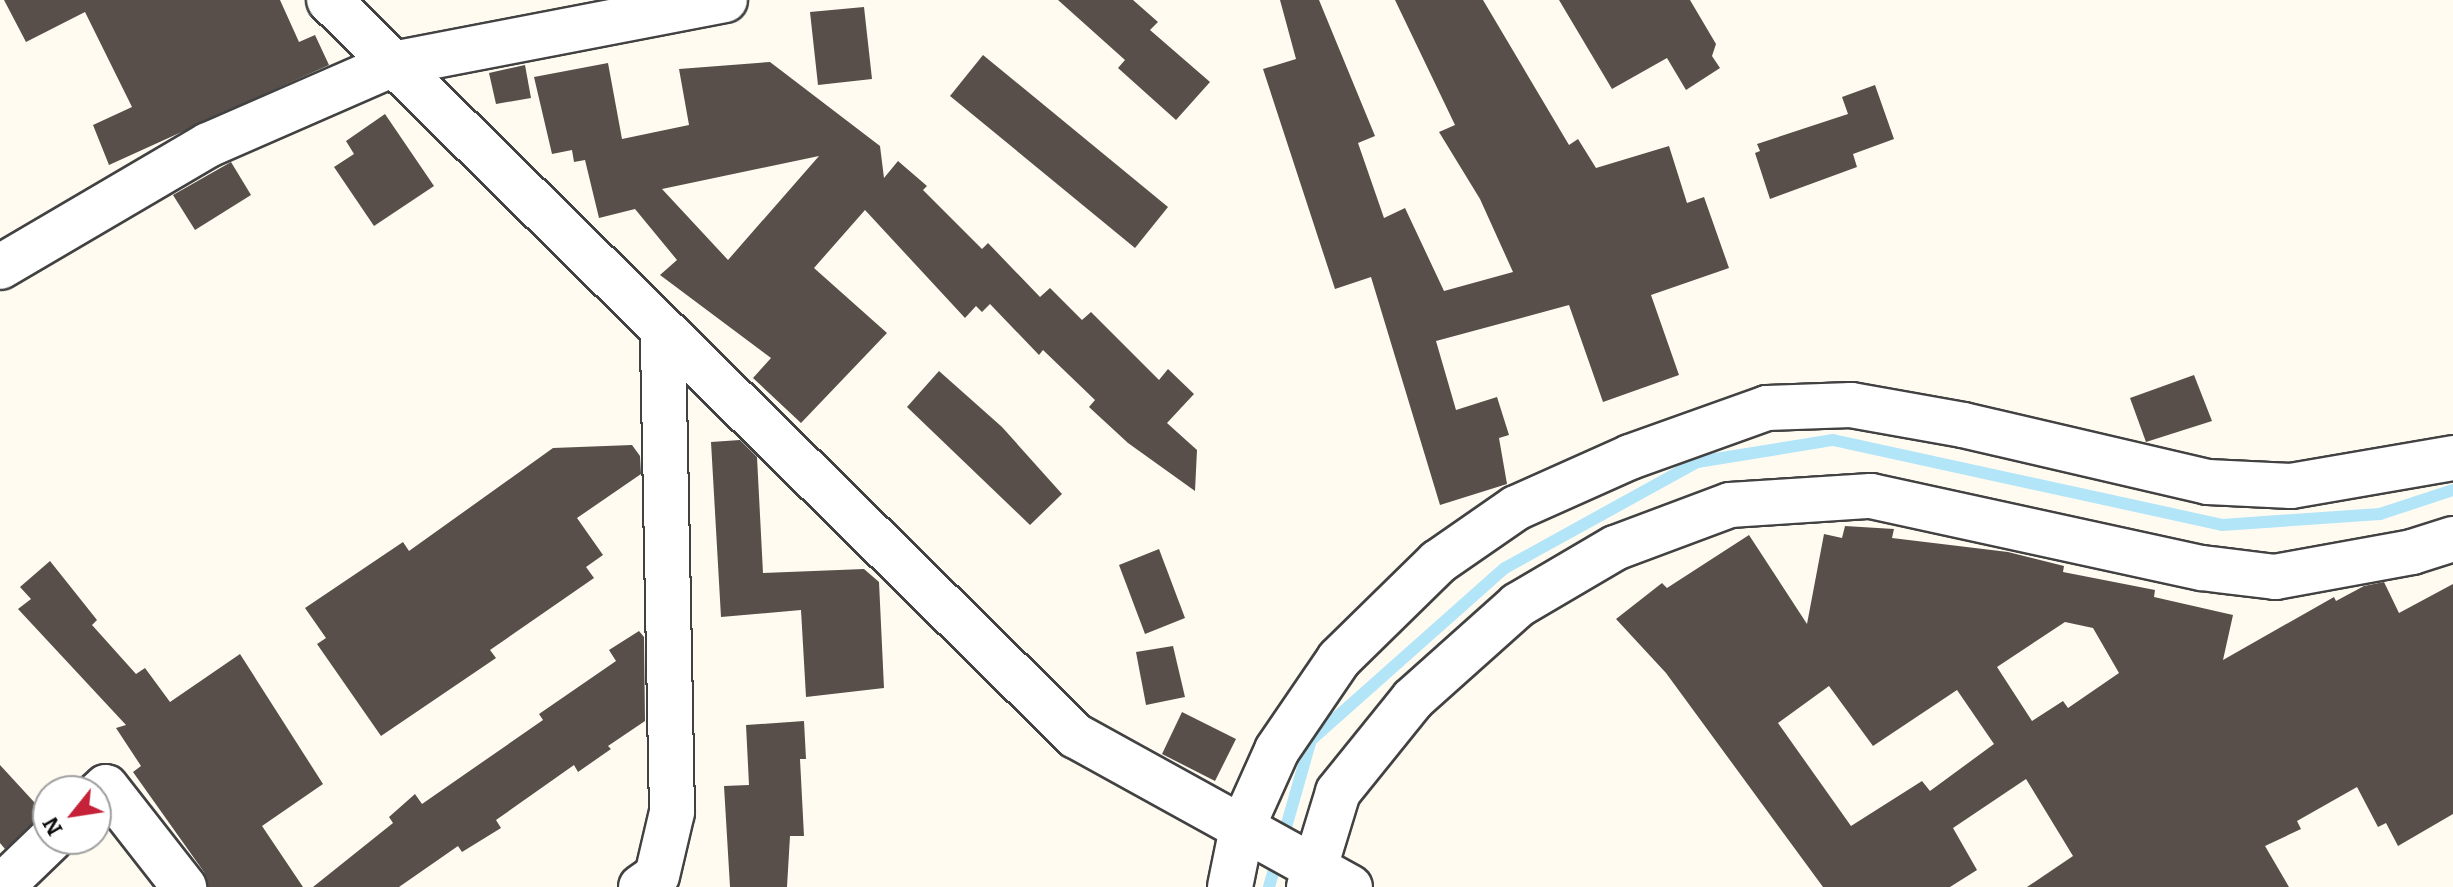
<!DOCTYPE html>
<html>
<head>
<meta charset="utf-8">
<style>
	body { margin:0 }
	#map { position:relative; width:2453px; height:887px; overflow:hidden; background:#fffbf1; font-family:Bitter,serif }
	div>[style] { position:absolute }
	.stream>* { height:12px; margin:-6px; padding:0 6px; transform-origin:6px; border-radius:6px; background:#b3e5f8 }
	.building>* { inset:0; background:#584f4b }
	.roads { filter:drop-shadow(2px 0 #424242) drop-shadow(-2px 0 #424242) drop-shadow(0 2px #424242) drop-shadow(0 -2px #424242) }
	.minor>* { height:44px; margin:-22px; padding:0 22px; transform-origin:22px; border-radius:22px; background:#fff }
	span { translate:-50% -50%; white-space:nowrap; text-align:center; line-height:1.15; -webkit-text-stroke:8px #fff; paint-order:stroke }
	.north { position:absolute; left:32px; top:775px; width:80px; height:80px; box-sizing:border-box; background:#fff; border:2px solid #9f9f9f; border-radius:50%; rotate:240deg; font-size:22px; font-weight:700; line-height:32px; text-align:center; color:#0f0f0f }
	.north::after { content:''; display:block; margin:auto; width:28px; height:36px; background:#c52139; clip-path:polygon(50% 0,100% 100%,50% 72%,0 100%) }
</style>
</head>
<body>
<div id="map">
	<div class="stream">
		<i style="left:1269px;top:887px;width:153px;rotate:-74.1deg"></i>
		<i style="left:1311px;top:740px;width:259px;rotate:-41.6deg"></i>
		<i style="left:1505px;top:568px;width:219px;rotate:-28.9deg"></i>
		<i style="left:1697px;top:462px;width:138px;rotate:-9.2deg"></i>
		<i style="left:1833px;top:440px;width:398px;rotate:12.3deg"></i>
		<i style="left:2222px;top:525px;width:158px;rotate:-4deg"></i>
		<i style="left:2380px;top:514px;width:77px;rotate:-18.2deg"></i>
	</div>
	<div class="building">
		<i style="clip-path:polygon(4px 0,280px 0,299px 42px,315px 35px,329px 65px,109px 165px,93px 125px,132px 107px,85px 12px,26px 42px)"></i>
		<i style="clip-path:polygon(1058px 0,1133px 0,1158px 22px,1150px 30px,1210px 82px,1176px 120px,1118px 68px,1125px 60px)"></i>
		<i style="clip-path:polygon(1280px 0,1319px 0,1375px 136px,1358px 143px,1384px 218px,1405px 208px,1444px 291px,1513px 272px,1480px 199px,1439px 132px,1455px 125px,1395px 0,1483px 0,1569px 145px,1578px 139px,1596px 168px,1669px 146px,1687px 203px,1704px 197px,1729px 268px,1651px 295px,1679px 375px,1603px 402px,1569px 305px,1436px 341px,1456px 410px,1497px 397px,1509px 435px,1499px 438px,1507px 484px,1440px 505px,1371px 277px,1335px 289px,1263px 69px,1296px 59px)"></i>
		<i style="clip-path:polygon(1559px 0,1690px 0,1716px 44px,1712px 56px,1720px 68px,1686px 90px,1667px 58px,1612px 89px)"></i>
		<i style="clip-path:polygon(864px 7px,872px 79px,818px 85px,810px 12px)"></i>
		<i style="clip-path:polygon(983px 55px,1168px 207px,1135px 248px,950px 96px)"></i>
		<i style="clip-path:polygon(evenodd,770px 62px,880px 146px,884px 178px,898px 161px,927px 186px,923px 190px,982px 249px,988px 243px,1040px 297px,1050px 288px,1082px 320px,1091px 312px,1159px 380px,1168px 369px,1194px 394px,1167px 423px,1197px 450px,1195px 491px,1128px 443px,1089px 407px,1095px 400px,1043px 350px,1039px 355px,990px 304px,982px 312px,976px 306px,965px 318px,865px 210px,814px 268px,887px 333px,801px 423px,753px 378px,771px 358px,660px 275px,677px 260px,635px 209px,599px 218px,585px 160px,574px 162px,572px 150px,552px 154px,534px 77px,608px 63px,622px 139px,689px 125px,679px 69px,770px 62px,819px 156px,728px 260px,662px 189px,819px 156px)"></i>
		<i style="clip-path:polygon(525px 65px,531px 98px,496px 104px,489px 73px)"></i>
		<i style="clip-path:polygon(1875px 85px,1894px 139px,1853px 154px,1857px 167px,1770px 199px,1755px 153px,1760px 151px,1757px 144px,1848px 114px,1842px 97px)"></i>
		<i style="clip-path:polygon(385px 114px,434px 186px,374px 226px,334px 167px,354px 154px,346px 141px)"></i>
		<i style="clip-path:polygon(231px 162px,251px 195px,195px 230px,173px 195px)"></i>
		<i style="clip-path:polygon(939px 371px,1002px 427px,1062px 494px,1030px 525px,907px 407px)"></i>
		<i style="clip-path:polygon(2194px 375px,2212px 421px,2146px 442px,2130px 398px)"></i>
		<i style="clip-path:polygon(740px 440px,757px 457px,763px 573px,864px 569px,879px 582px,884px 688px,806px 697px,801px 610px,721px 617px,711px 442px)"></i>
		<i style="clip-path:polygon(632px 445px,640px 456px,641px 474px,577px 518px,603px 555px,586px 567px,594px 578px,490px 650px,496px 658px,381px 736px,317px 644px,326px 638px,305px 608px,403px 542px,409px 551px,553px 448px)"></i>
		<i style="clip-path:polygon(evenodd,1845px 526px,1894px 529px,1892px 538px,2008px 552px,2064px 566px,2063px 572px,2155px 590px,2154px 597px,2233px 615px,2223px 660px,2334px 597px,2336px 601px,2364px 586px,2384px 582px,2399px 613px,2453px 584px,2453px 814px,2398px 846px,2386px 823px,2378px 827px,2357px 787px,2297px 821px,2301px 829px,2265px 846px,2289px 887px,2027px 887px,2073px 856px,2026px 779px,1953px 828px,1977px 870px,1950px 887px,1823px 887px,1666px 673px,1616px 619px,1662px 583px,1667px 588px,1749px 535px,1807px 624px,1824px 534px,1842px 538px,1845px 526px,2065px 622px,2093px 628px,2119px 673px,2068px 708px,2063px 701px,2032px 721px,1997px 667px,2065px 622px,1845px 526px,1829px 686px,1873px 746px,1957px 690px,1994px 744px,1930px 791px,1922px 781px,1851px 826px,1778px 723px,1829px 686px)"></i>
		<i style="clip-path:polygon(1159px 549px,1185px 618px,1145px 634px,1119px 565px)"></i>
		<i style="clip-path:polygon(50px 561px,97px 620px,92px 625px,136px 674px,145px 668px,170px 702px,240px 654px,323px 784px,262px 826px,303px 887px,208px 887px,204px 872px,133px 772px,141px 766px,116px 728px,126px 725px,18px 609px,31px 599px,20px 587px)"></i>
		<i style="clip-path:polygon(639px 631px,644px 637px,645px 721px,608px 746px,611px 749px,578px 772px,574px 765px,496px 820px,501px 828px,462px 852px,458px 846px,399px 887px,313px 887px,393px 823px,389px 817px,415px 794px,422px 804px,543px 720px,539px 714px,616px 661px,609px 650px)"></i>
		<i style="clip-path:polygon(1173px 646px,1185px 697px,1146px 705px,1136px 652px)"></i>
		<i style="clip-path:polygon(1182px 712px,1236px 739px,1215px 781px,1162px 754px)"></i>
		<i style="clip-path:polygon(804px 721px,806px 759px,800px 759px,804px 836px,790px 836px,787px 887px,730px 887px,724px 786px,749px 785px,746px 725px)"></i>
		<i style="clip-path:polygon(0 765px,46px 815px,5px 849px,0 843px)"></i>
	</div>
	<div class="roads">
		<div class="minor">
			<i style="left:329px;top:0;width:1049px;rotate:44.58deg"></i>
			<i style="left:1076px;top:736px;width:313px;rotate:28.9deg"></i>
			<i style="left:0;top:267px;width:241px;rotate:-30.4deg"></i>
			<i style="left:208px;top:145px;width:202px;rotate:-23.6deg"></i>
			<i style="left:393px;top:64px;width:338px;rotate:-10.9deg"></i>
			<i style="left:96px;top:796px;width:13px;rotate:-42deg"></i>
			<i style="left:106px;top:787px;width:127px;rotate:52deg"></i>
			<i style="left:1px;top:887px;width:69px;rotate:-43.8deg"></i>
			<i style="left:641px;top:887px;width:19px;rotate:-35deg"></i>
			<i style="left:657px;top:876px;width:66px;rotate:-76.8deg"></i>
			<i style="left:672px;top:812px;width:480px;rotate:-91.1deg"></i>
			<i style="left:1230px;top:887px;width:60px;rotate:-78.5deg"></i>
			<i style="left:1242px;top:828px;width:85px;rotate:-65.8deg"></i>
			<i style="left:1277px;top:750px;width:110px;rotate:-55.7deg"></i>
			<i style="left:1339px;top:659px;width:139px;rotate:-44.4deg"></i>
			<i style="left:1438px;top:562px;width:95px;rotate:-34.7deg"></i>
			<i style="left:1516px;top:508px;width:125px;rotate:-24.1deg"></i>
			<i style="left:1630px;top:457px;width:145px;rotate:-19.7deg"></i>
			<i style="left:1767px;top:408px;width:84px;rotate:-2deg"></i>
			<i style="left:1851px;top:405px;width:114px;rotate:10.1deg"></i>
			<i style="left:1963px;top:425px;width:252px;rotate:13.1deg"></i>
			<i style="left:2208px;top:482px;width:83px;rotate:2.8deg"></i>
			<i style="left:2291px;top:486px;width:164px;rotate:-9.8deg"></i>
			<i style="left:1309px;top:887px;width:99px;rotate:-73deg"></i>
			<i style="left:1338px;top:792px;width:119px;rotate:-51.1deg"></i>
			<i style="left:1413px;top:699px;width:141px;rotate:-41.8deg"></i>
			<i style="left:1518px;top:605px;width:113px;rotate:-30.4deg"></i>
			<i style="left:1615px;top:548px;width:123px;rotate:-20.5deg"></i>
			<i style="left:1730px;top:505px;width:141px;rotate:-3.7deg"></i>
			<i style="left:1871px;top:496px;width:339px;rotate:12.3deg"></i>
			<i style="left:2202px;top:568px;width:74px;rotate:7deg"></i>
			<i style="left:2275px;top:577px;width:139px;rotate:-10.3deg"></i>
			<i style="left:2412px;top:552px;width:43px;rotate:-17.6deg"></i>
		</div>
	</div>
	<div class="north">N</div>
</div>
</body>
</html>
